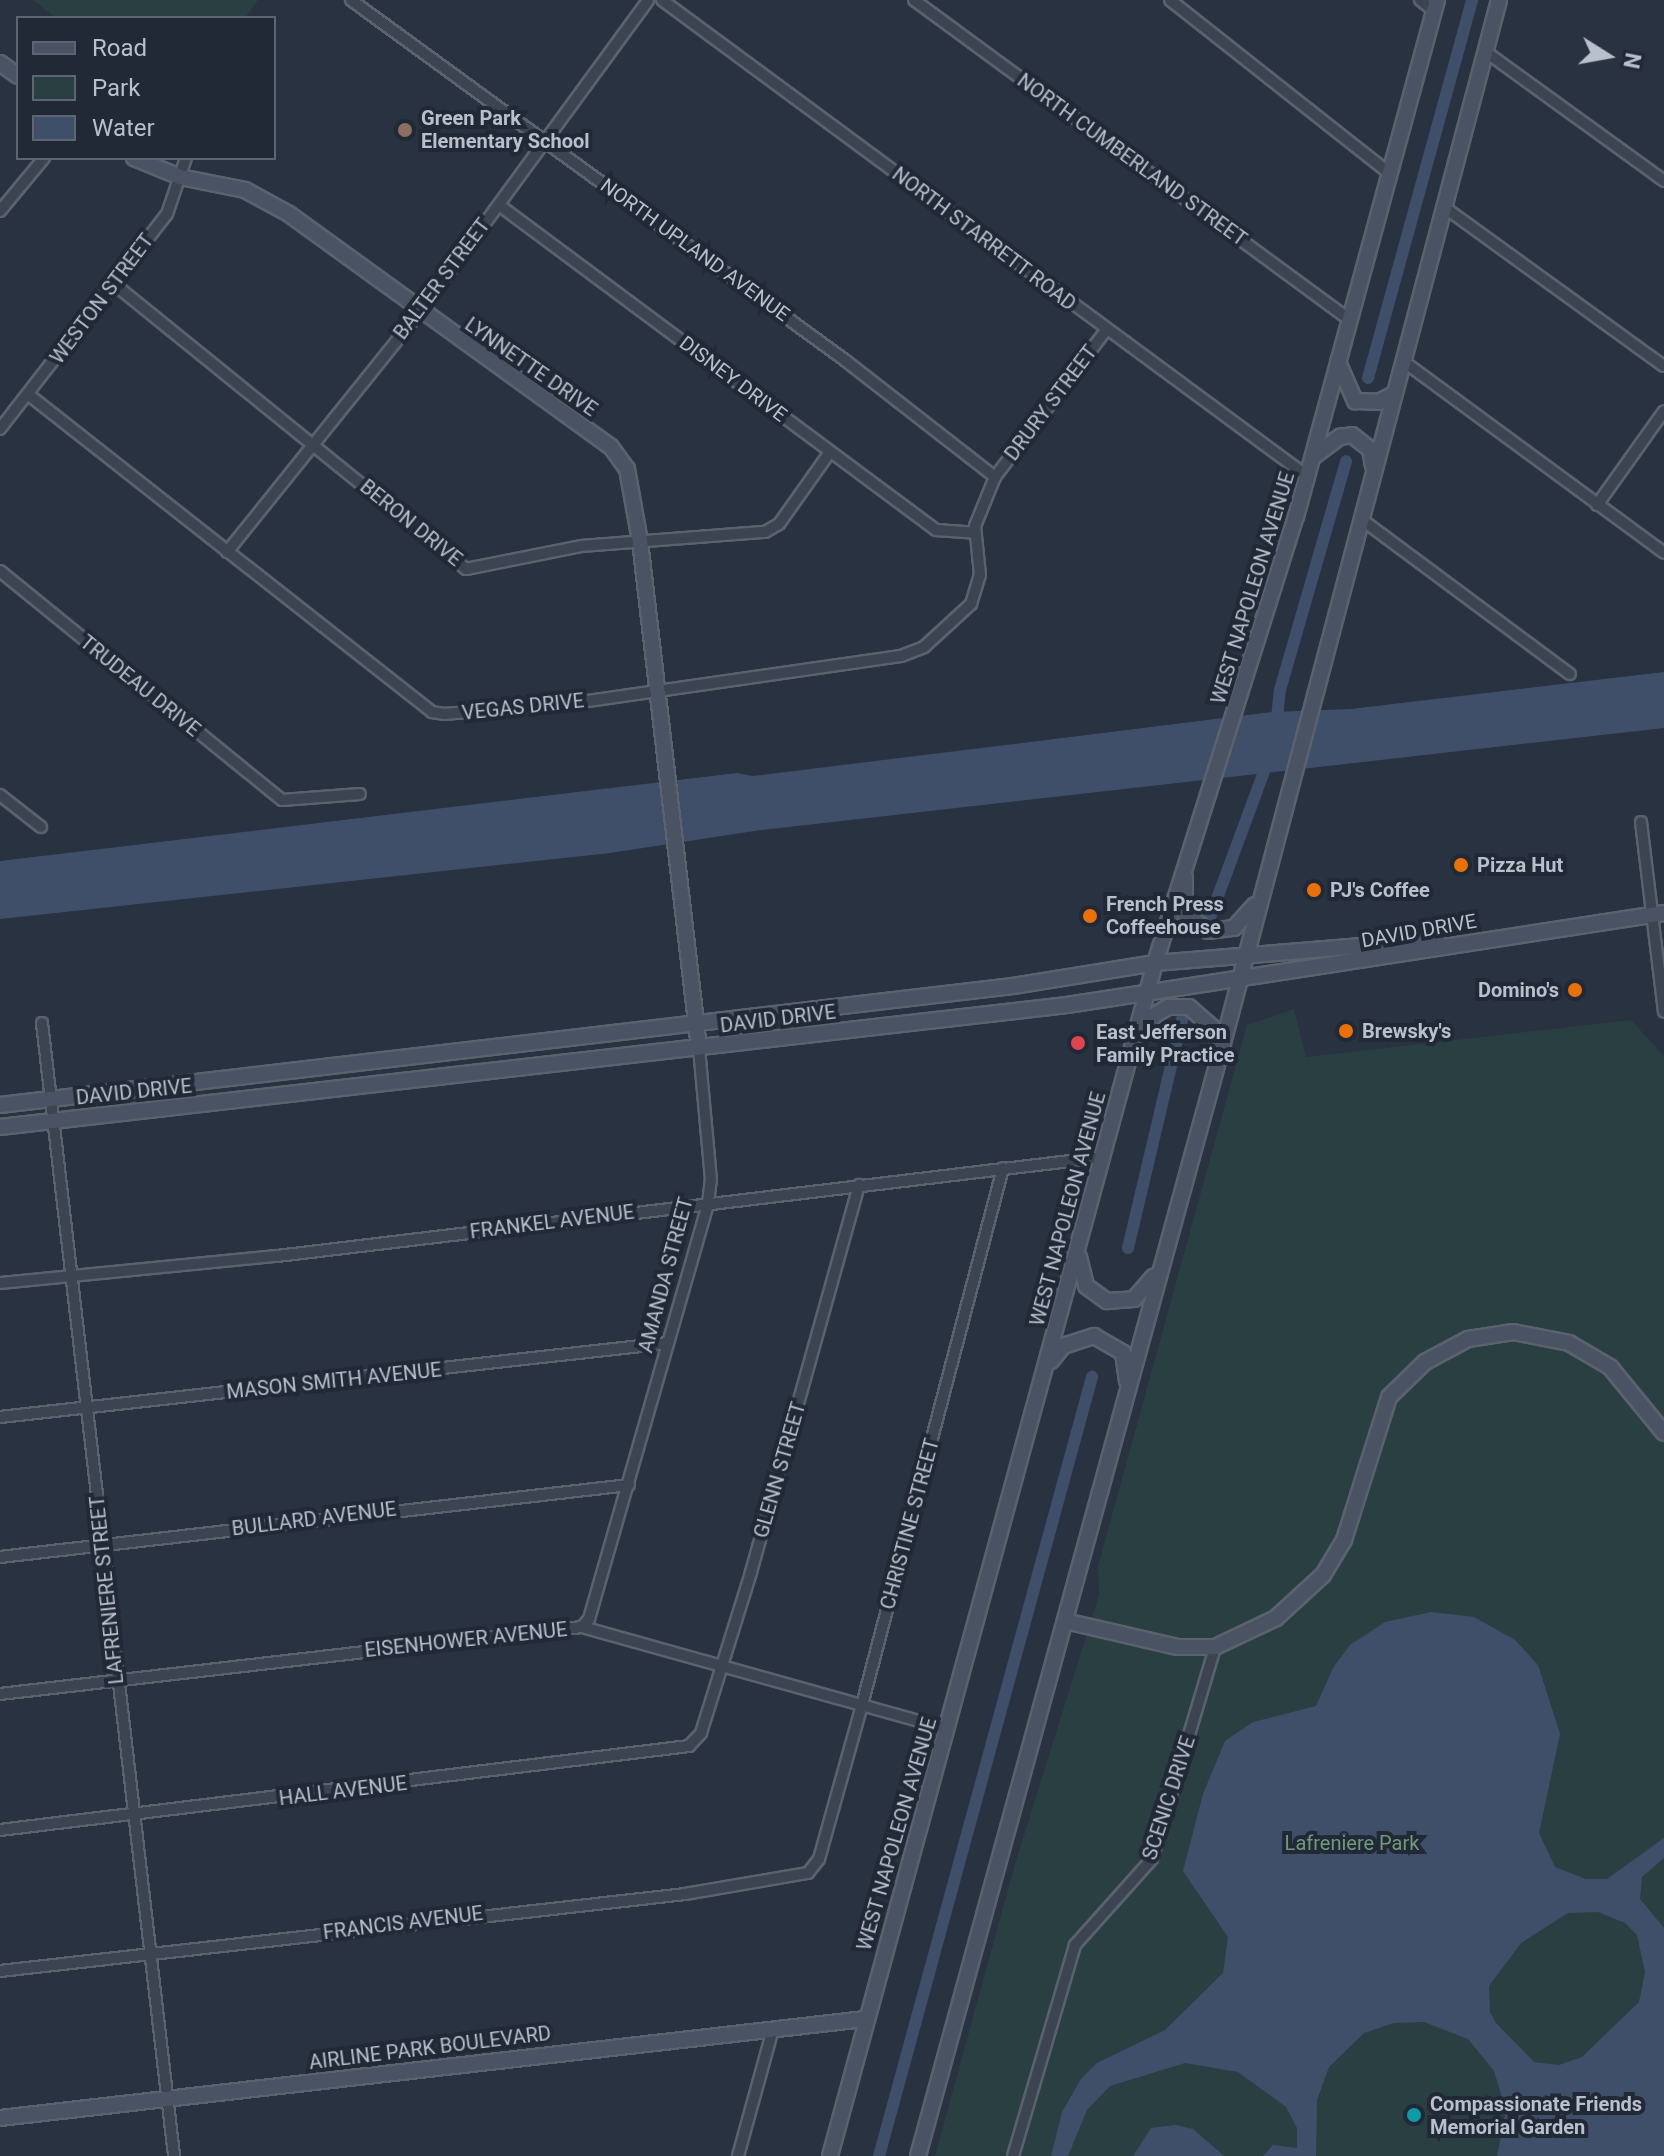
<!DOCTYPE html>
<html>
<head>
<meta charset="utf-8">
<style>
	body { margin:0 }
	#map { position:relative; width:1664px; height:2156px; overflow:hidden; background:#283241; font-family:Roboto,sans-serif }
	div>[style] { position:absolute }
	.green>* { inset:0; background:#2a3f42 }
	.water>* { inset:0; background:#3f4f69 }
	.canal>* { height:12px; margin:-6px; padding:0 6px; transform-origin:6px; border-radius:6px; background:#3f4f69 }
	.roads { filter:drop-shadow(2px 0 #5a626e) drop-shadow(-2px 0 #5a626e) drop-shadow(0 2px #5a626e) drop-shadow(0 -2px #5a626e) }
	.street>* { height:10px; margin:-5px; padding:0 5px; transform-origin:5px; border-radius:5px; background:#3c4451 }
	.secondary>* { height:14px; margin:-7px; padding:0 7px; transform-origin:7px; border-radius:7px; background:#4a5363 }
	.dots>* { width:22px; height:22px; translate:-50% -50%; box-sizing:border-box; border:4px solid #212936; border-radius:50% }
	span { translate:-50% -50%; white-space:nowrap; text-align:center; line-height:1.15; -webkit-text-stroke:8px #212936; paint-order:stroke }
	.poi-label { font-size:20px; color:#b9bfcb; font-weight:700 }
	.left { translate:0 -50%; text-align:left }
	.right { translate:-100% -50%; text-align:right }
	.street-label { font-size:20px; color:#b9bfcb }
	.park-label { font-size:20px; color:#719a7b }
	.legend { position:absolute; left:16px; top:16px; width:260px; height:144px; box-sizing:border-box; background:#212936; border:2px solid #5e6572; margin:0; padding:10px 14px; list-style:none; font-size:24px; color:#b9bfcb }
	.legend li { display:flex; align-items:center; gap:16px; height:40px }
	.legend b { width:40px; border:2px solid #5e6572 }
	.north { position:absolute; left:1568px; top:16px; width:80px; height:80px; -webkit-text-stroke:6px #212936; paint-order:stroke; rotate:101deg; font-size:22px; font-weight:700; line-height:32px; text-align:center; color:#b9bfcb }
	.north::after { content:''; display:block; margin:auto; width:28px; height:36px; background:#b9bfcb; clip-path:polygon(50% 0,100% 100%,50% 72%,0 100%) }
</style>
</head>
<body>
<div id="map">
	<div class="green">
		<i style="clip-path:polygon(33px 0,258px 0,245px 18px,56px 18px)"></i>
		<i style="clip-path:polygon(1294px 1009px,1306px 1057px,1631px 1020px,1664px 1056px,1664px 2156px,935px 2156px,1015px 1864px,1099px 1595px,1098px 1566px,1247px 1025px)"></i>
	</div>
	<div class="water">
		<i style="clip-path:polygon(1664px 672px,1664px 728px,761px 830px,610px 853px,0 919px,0 861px,737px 773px,753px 776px,1273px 712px,1351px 709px)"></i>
		<i style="clip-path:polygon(evenodd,1431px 1612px,1474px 1617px,1515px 1640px,1538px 1665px,1560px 1734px,1539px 1833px,1555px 1867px,1586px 1879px,1607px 1879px,1664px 1838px,1664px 1858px,1642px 1877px,1640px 1899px,1664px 1928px,1664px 2156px,1497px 2156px,1506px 2111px,1494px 2071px,1468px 2039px,1424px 2022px,1394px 2023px,1364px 2033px,1329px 2067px,1317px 2100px,1316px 2156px,1263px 2156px,1273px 2145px,1297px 2148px,1297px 2128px,1286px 2107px,1238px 2072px,1185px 2063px,1110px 2086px,1087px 2110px,1068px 2156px,1051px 2156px,1062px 2112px,1081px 2079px,1097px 2063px,1165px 2030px,1223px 1973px,1228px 1937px,1183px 1871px,1203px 1794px,1225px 1741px,1253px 1722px,1316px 1706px,1333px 1668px,1350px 1645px,1385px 1622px,1431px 1612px,1598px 1912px,1625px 1923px,1637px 1935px,1645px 1972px,1639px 2002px,1582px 2057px,1559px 2065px,1534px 2062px,1496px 2023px,1490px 2012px,1489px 1986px,1521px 1943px,1568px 1913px,1598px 1912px)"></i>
		<i style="clip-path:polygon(1175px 2125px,1193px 2129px,1224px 2156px,1133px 2156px,1151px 2128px)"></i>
	</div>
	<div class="canal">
		<i style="left:1368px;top:378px;width:392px;rotate:-74.6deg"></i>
		<i style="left:1276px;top:727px;width:37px;rotate:-84deg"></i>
		<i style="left:1280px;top:690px;width:238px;rotate:-73.9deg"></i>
		<i style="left:1208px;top:923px;width:173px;rotate:-69.7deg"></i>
		<i style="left:1128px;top:1248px;width:238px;rotate:-76.7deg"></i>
		<i style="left:879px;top:2156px;width:808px;rotate:-74.71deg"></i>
	</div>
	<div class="roads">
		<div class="street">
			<i style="left:351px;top:0;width:613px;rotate:36.1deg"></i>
			<i style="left:846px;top:361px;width:189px;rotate:37.9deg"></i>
			<i style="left:662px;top:0;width:802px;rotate:36.43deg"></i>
			<i style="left:914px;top:0;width:541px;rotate:36.28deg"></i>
			<i style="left:1170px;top:0;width:280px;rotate:38.3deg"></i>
			<i style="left:1420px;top:0;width:18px;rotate:38deg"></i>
			<i style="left:1486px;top:52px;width:220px;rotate:35.9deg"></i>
			<i style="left:499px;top:205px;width:545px;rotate:36.64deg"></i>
			<i style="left:936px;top:530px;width:39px;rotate:4deg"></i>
			<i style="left:1444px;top:207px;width:271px;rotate:35.9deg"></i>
			<i style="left:0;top:211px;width:69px;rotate:-50.3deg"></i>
			<i style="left:114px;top:284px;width:453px;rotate:39deg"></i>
			<i style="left:466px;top:569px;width:117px;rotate:-11.3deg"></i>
			<i style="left:581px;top:546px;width:185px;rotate:-4.4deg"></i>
			<i style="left:765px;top:532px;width:16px;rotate:-30deg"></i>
			<i style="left:779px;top:524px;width:88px;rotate:-54.7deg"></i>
			<i style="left:1403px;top:361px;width:324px;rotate:36.3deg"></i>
			<i style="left:29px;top:395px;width:513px;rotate:38.19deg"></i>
			<i style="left:432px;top:712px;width:12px;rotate:9deg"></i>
			<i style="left:444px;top:714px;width:130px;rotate:-4.8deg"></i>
			<i style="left:574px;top:703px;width:330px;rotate:-8.2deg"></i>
			<i style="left:901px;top:656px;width:25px;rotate:-21deg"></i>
			<i style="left:924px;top:647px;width:64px;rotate:-42.5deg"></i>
			<i style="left:971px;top:604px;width:30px;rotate:-73deg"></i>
			<i style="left:980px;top:575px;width:49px;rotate:-95.8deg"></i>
			<i style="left:975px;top:526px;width:53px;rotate:-67.8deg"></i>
			<i style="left:995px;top:477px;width:184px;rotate:-52.9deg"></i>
			<i style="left:0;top:429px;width:272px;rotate:-52.2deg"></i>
			<i style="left:167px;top:214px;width:59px;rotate:-71.3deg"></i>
			<i style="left:1597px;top:505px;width:115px;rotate:-54.5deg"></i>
			<i style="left:1361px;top:519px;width:260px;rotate:36.6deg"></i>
			<i style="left:227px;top:552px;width:308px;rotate:-51.2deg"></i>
			<i style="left:420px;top:312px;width:386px;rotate:-53.8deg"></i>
			<i style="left:0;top:571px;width:363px;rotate:39.1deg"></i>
			<i style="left:282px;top:800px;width:78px;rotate:-4.4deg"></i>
			<i style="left:0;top:795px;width:52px;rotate:38deg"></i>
			<i style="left:1641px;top:822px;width:191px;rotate:83.1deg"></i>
			<i style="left:42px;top:1023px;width:1141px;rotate:83.35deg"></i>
			<i style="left:0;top:1283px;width:278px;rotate:-5.6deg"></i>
			<i style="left:277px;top:1256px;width:832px;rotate:-6.83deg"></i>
			<i style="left:0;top:1417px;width:672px;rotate:-6.32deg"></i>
			<i style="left:0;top:1557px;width:633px;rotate:-6.53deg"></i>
			<i style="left:582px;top:1627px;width:11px;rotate:-49deg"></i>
			<i style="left:589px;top:1619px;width:433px;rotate:-74deg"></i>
			<i style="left:708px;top:1203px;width:23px;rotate:-83deg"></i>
			<i style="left:711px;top:1180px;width:133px;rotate:-95.2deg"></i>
			<i style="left:0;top:1694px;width:586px;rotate:-6.57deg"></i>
			<i style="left:582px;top:1627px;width:379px;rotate:15.6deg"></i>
			<i style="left:0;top:1830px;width:694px;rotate:-6.95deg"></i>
			<i style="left:689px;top:1746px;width:18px;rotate:-47deg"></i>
			<i style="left:701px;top:1733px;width:169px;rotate:-72.7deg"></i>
			<i style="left:751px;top:1572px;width:402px;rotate:-74.4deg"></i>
			<i style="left:0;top:1971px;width:689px;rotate:-6.41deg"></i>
			<i style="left:685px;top:1894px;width:125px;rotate:-9.7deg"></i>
			<i style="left:808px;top:1873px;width:18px;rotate:-52deg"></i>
			<i style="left:819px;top:1859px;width:160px;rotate:-74.4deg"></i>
			<i style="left:862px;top:1705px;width:555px;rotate:-75.29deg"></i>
			<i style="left:738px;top:2156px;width:132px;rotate:-74.6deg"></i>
			<i style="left:1013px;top:2156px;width:220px;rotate:-73.6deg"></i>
			<i style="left:1075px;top:1945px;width:115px;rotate:-48.2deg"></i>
			<i style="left:1152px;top:1859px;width:221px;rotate:-73.4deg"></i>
		</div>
		<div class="secondary">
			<i style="left:0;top:63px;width:22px;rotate:36deg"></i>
			<i style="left:134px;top:158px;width:50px;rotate:22.4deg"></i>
			<i style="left:180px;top:177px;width:66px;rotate:11.3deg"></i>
			<i style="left:245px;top:190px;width:50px;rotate:28.6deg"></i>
			<i style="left:289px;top:214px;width:397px;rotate:35.9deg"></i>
			<i style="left:611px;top:447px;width:27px;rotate:54deg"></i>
			<i style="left:627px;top:469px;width:73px;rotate:79.8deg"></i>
			<i style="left:640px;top:541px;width:510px;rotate:83.36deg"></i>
			<i style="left:1338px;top:362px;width:43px;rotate:66.4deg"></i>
			<i style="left:1355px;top:401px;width:24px;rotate:2deg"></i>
			<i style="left:1379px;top:402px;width:17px;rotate:-28deg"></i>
			<i style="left:1313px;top:457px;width:34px;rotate:-37deg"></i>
			<i style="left:1340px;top:437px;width:12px;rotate:-9deg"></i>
			<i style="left:1352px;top:435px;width:23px;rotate:38deg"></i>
			<i style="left:1370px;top:449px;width:17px;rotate:80deg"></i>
			<i style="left:1185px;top:877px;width:36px;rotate:90deg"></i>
			<i style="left:1185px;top:913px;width:29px;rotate:38deg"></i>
			<i style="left:1208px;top:931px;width:26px;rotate:-7deg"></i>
			<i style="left:1234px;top:928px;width:31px;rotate:-48deg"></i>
			<i style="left:1142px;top:1032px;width:19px;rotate:-55deg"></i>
			<i style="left:1153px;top:1016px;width:17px;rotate:-31deg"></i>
			<i style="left:1168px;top:1007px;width:21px"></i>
			<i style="left:1189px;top:1007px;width:32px;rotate:41deg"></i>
			<i style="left:1213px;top:1028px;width:24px;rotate:71deg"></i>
			<i style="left:0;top:1105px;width:1020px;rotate:-6.7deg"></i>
			<i style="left:1013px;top:986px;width:144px;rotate:-9.2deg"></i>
			<i style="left:1155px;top:963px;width:283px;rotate:-4.7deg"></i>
			<i style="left:0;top:1127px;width:1074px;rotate:-6.52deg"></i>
			<i style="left:1067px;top:1005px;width:604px;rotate:-8.76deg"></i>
			<i style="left:1079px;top:1257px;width:30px;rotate:76deg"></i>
			<i style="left:1086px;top:1286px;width:26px;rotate:36deg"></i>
			<i style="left:1107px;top:1301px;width:27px;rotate:-4deg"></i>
			<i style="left:1134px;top:1299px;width:30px;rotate:-49deg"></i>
			<i style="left:1051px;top:1361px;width:19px;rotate:-51deg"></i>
			<i style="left:1063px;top:1346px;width:33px;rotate:-18deg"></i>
			<i style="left:1094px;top:1336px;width:34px;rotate:30deg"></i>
			<i style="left:1123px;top:1353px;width:28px;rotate:82deg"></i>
			<i style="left:1065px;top:1621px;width:116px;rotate:13deg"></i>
			<i style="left:1178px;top:1647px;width:37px"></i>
			<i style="left:1215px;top:1647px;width:68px;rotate:-25.4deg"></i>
			<i style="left:1276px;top:1618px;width:64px;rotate:-42.5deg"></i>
			<i style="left:1323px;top:1575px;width:41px;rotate:-59deg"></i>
			<i style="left:1344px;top:1540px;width:150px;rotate:-72.5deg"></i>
			<i style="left:1389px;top:1397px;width:50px;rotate:-44.2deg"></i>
			<i style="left:1425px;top:1362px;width:49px;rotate:-28.1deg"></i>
			<i style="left:1468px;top:1339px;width:46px;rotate:-8.8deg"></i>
			<i style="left:1513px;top:1332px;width:57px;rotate:11.1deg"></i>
			<i style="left:1569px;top:1343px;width:48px;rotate:30.3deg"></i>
			<i style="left:1610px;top:1367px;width:85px;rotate:50.7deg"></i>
			<i style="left:0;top:2118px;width:871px;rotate:-6.53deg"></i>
			<i style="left:830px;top:2156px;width:1236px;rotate:-74.76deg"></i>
			<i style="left:1155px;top:963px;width:468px;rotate:-72.5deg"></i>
			<i style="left:1296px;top:517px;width:536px;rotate:-74.74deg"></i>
			<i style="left:918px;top:2156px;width:1146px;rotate:-74.67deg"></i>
			<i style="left:1221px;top:1051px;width:1087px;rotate:-75.18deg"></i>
		</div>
	</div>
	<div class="dots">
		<i style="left:405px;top:130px;background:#8d6e63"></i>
		<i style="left:1461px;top:865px;background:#e8710a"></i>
		<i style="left:1314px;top:890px;background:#e8710a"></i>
		<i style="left:1090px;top:916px;background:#e8710a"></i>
		<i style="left:1575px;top:990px;background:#e8710a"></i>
		<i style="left:1346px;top:1031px;background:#e8710a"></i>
		<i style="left:1078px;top:1043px;background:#e0444e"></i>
		<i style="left:1414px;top:2115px;background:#0f9aa8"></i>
	</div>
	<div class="poi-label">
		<span class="left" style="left:421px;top:130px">Green Park<br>Elementary School</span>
		<span class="left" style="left:1477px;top:865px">Pizza Hut</span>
		<span class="left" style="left:1330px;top:890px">PJ's Coffee</span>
		<span class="left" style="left:1106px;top:916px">French Press<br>Coffeehouse</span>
		<span class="right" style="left:1559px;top:990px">Domino's</span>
		<span class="left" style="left:1362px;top:1031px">Brewsky's</span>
		<span class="left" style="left:1096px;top:1044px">East Jefferson<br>Family Practice</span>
		<span class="left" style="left:1430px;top:2116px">Compassionate Friends<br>Memorial Garden</span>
	</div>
	<div class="street-label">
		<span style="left:1132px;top:160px;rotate:36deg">NORTH CUMBERLAND STREET</span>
		<span style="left:984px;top:239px;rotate:37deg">NORTH STARRETT ROAD</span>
		<span style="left:695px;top:250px;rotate:36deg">NORTH UPLAND AVENUE</span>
		<span style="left:442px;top:279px;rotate:-53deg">BALTER STREET</span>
		<span style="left:102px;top:299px;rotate:-53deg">WESTON STREET</span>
		<span style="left:531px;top:367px;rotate:35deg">LYNNETTE DRIVE</span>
		<span style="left:733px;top:379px;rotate:37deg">DISNEY DRIVE</span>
		<span style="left:1051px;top:403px;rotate:-53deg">DRURY STREET</span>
		<span style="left:411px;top:523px;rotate:39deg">BERON DRIVE</span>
		<span style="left:1253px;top:588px;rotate:-73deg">WEST NAPOLEON AVENUE</span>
		<span style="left:140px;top:686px;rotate:39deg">TRUDEAU DRIVE</span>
		<span style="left:523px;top:707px;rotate:-6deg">VEGAS DRIVE</span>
		<span style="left:1419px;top:931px;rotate:-10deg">DAVID DRIVE</span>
		<span style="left:778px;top:1019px;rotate:-7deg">DAVID DRIVE</span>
		<span style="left:134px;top:1092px;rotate:-6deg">DAVID DRIVE</span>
		<span style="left:1068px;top:1209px;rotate:-75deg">WEST NAPOLEON AVENUE</span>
		<span style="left:552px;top:1222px;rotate:-7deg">FRANKEL AVENUE</span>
		<span style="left:666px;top:1275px;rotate:-75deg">AMANDA STREET</span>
		<span style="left:334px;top:1381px;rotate:-6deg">MASON SMITH AVENUE</span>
		<span style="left:780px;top:1470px;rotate:-74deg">GLENN STREET</span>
		<span style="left:314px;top:1519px;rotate:-7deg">BULLARD AVENUE</span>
		<span style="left:910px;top:1524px;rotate:-75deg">CHRISTINE STREET</span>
		<span style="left:107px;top:1590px;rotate:-96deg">LAFRENIERE STREET</span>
		<span style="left:466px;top:1640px;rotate:-6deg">EISENHOWER AVENUE</span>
		<span style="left:343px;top:1791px;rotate:-7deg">HALL AVENUE</span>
		<span style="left:1169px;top:1798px;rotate:-72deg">SCENIC DRIVE</span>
		<span style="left:897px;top:1834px;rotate:-74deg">WEST NAPOLEON AVENUE</span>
		<span style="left:403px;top:1923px;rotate:-7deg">FRANCIS AVENUE</span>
		<span style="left:430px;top:2048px;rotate:-7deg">AIRLINE PARK BOULEVARD</span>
	</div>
	<div class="park-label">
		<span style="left:1352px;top:1843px">Lafreniere Park</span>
	</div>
	<ul class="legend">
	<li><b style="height:10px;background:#4a5363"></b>Road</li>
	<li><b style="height:22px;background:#2a3f42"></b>Park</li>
	<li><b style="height:22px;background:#3f4f69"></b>Water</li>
	</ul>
	<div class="north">N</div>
</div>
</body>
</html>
